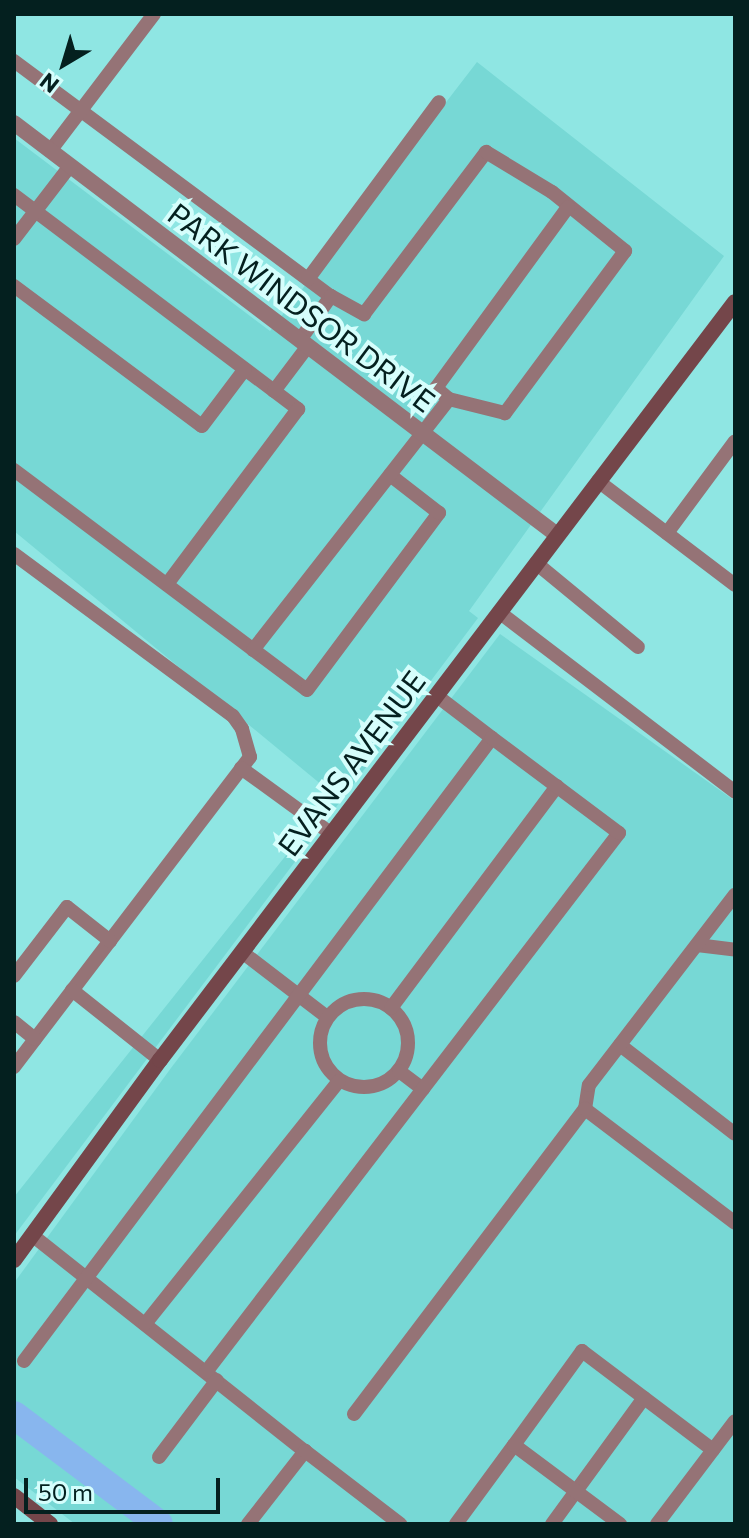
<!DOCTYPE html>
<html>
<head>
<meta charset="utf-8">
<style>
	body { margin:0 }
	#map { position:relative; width:749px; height:1538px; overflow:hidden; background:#8fe6e3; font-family:Commissioner,sans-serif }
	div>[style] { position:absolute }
	.built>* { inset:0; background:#77d8d5 }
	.canal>* { height:28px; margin:-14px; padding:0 14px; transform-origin:14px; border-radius:14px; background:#88b6ee }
	.lane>* { height:14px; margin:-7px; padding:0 7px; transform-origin:7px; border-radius:7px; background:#957376 }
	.lane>.ring { margin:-7px; padding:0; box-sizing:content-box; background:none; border:14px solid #957376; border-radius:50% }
	.street>* { height:16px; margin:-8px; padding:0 8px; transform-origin:8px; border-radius:8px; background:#957376 }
	.secondary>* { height:16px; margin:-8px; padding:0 8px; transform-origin:8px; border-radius:8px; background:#74464a }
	span { translate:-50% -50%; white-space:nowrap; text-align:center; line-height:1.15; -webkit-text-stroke:8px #d5fefc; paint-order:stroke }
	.street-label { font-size:30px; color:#04201f }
	.frame { position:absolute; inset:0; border:16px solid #04201f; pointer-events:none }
	.north { position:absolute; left:24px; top:24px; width:80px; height:80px; -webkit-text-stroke:6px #d5fefc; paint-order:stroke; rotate:218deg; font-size:22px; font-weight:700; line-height:32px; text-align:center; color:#04201f }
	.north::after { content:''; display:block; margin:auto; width:28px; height:36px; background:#04201f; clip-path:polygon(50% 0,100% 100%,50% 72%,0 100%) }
	.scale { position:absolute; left:24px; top:1478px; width:196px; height:36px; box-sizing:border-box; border:4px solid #04201f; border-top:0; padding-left:10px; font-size:24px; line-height:28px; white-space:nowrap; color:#04201f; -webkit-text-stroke:6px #d5fefc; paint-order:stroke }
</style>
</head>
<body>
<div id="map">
	<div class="built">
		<i style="clip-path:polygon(477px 62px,724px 256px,469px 611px,478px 618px,14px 1236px,14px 1197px,334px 795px,14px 531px,14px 138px,270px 331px)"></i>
		<i style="clip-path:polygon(500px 634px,735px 801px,735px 1524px,75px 1524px,14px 1477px,14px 1283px,171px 1068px)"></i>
	</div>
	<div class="canal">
		<i style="left:14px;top:1415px;width:181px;rotate:36.9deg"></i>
	</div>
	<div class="lane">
		<i style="left:14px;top:61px;width:395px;rotate:36.6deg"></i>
		<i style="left:331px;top:296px;width:54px;rotate:125.2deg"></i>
		<i style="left:50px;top:151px;width:172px;rotate:-52.8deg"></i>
		<i style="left:14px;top:195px;width:356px;rotate:37deg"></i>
		<i style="left:298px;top:409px;width:219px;rotate:126.8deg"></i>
		<i style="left:14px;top:239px;width:92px;rotate:-52.5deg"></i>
		<i style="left:308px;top:279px;width:220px;rotate:-53.5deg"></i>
		<i style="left:14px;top:286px;width:234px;rotate:36.7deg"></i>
		<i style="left:202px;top:426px;width:71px;rotate:-53deg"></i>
		<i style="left:331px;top:296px;width:38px;rotate:29deg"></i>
		<i style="left:364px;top:314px;width:203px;rotate:-53deg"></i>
		<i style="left:486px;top:152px;width:77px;rotate:31.2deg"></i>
		<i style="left:552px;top:192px;width:94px;rotate:38.9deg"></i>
		<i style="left:625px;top:251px;width:202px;rotate:126.5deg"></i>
		<i style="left:505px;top:413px;width:58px;rotate:-166deg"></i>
		<i style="left:449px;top:399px;width:17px;rotate:-140deg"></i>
		<i style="left:436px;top:388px;width:224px;rotate:-53.9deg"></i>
		<i style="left:274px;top:391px;width:56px;rotate:-52.9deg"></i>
		<i style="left:14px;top:470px;width:366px;rotate:36.9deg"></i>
		<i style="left:307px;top:690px;width:221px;rotate:-53.3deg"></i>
		<i style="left:439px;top:513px;width:62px;rotate:-142.2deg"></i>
		<i style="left:598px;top:481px;width:172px;rotate:37.2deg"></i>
		<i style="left:667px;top:533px;width:114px;rotate:-53.5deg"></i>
		<i style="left:14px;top:554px;width:272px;rotate:36.5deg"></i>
		<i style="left:233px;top:716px;width:16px;rotate:55deg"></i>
		<i style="left:242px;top:729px;width:29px;rotate:74deg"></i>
		<i style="left:250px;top:757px;width:390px;rotate:127.3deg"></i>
		<i style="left:536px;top:563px;width:132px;rotate:39.5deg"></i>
		<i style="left:499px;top:612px;width:297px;rotate:37.3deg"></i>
		<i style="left:253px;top:650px;width:318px;rotate:-52deg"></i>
		<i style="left:241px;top:768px;width:112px;rotate:36deg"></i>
		<i style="left:697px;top:945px;width:38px;rotate:7deg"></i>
		<i style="left:242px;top:952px;width:107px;rotate:37.4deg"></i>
		<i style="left:14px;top:976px;width:87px;rotate:-52.5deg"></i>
		<i style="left:67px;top:907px;width:55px;rotate:38.3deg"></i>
		<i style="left:72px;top:990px;width:112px;rotate:38.5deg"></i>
		<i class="ring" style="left:320px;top:999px;width:74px;height:74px"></i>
		<i style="left:391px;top:1008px;width:277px;rotate:-53.2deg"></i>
		<i style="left:14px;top:1022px;width:27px;rotate:39deg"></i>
		<i style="left:620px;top:1045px;width:145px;rotate:37.7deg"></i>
		<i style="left:399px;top:1071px;width:30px;rotate:37deg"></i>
		<i style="left:585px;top:1109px;width:24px;rotate:-81deg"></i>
		<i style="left:589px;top:1085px;width:240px;rotate:-52.5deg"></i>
		<i style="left:32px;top:1235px;width:350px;rotate:38.4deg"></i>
		<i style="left:145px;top:1324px;width:311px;rotate:-51.4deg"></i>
		<i style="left:24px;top:1361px;width:779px;rotate:-53.09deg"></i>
		<i style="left:492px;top:738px;width:69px;rotate:-142.6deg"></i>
		<i style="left:206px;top:1372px;width:679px;rotate:-52.54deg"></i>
		<i style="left:619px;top:833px;width:159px;rotate:-143.2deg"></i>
		<i style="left:354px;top:1414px;width:383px;rotate:-52.9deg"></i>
		<i style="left:585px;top:1109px;width:188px;rotate:37.2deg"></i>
		<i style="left:159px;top:1457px;width:96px;rotate:-53deg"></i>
		<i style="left:248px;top:1524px;width:93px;rotate:-52deg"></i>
		<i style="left:305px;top:1451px;width:120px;rotate:37.5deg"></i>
		<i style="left:456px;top:1524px;width:98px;rotate:-53.7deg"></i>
		<i style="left:552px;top:1524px;width:156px;rotate:-53.9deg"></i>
		<i style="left:620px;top:1524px;width:132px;rotate:-143.3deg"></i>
		<i style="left:514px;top:1445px;width:116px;rotate:-54.1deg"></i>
		<i style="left:582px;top:1351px;width:164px;rotate:37.1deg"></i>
		<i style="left:657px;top:1524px;width:129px;rotate:-52.9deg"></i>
	</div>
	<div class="street">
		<i style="left:14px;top:123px;width:682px;rotate:37.19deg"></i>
	</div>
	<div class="secondary">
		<i style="left:14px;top:1260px;width:248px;rotate:-53.9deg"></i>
		<i style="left:160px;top:1060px;width:951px;rotate:-52.82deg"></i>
		<i style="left:14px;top:1496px;width:46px;rotate:37.9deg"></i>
	</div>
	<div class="street-label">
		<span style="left:302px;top:307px;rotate:37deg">PARK WINDSOR DRIVE</span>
		<span style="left:351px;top:763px;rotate:-53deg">EVANS AVENUE</span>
	</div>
	<div class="frame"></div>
	<div class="north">N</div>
	<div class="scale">50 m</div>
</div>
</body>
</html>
